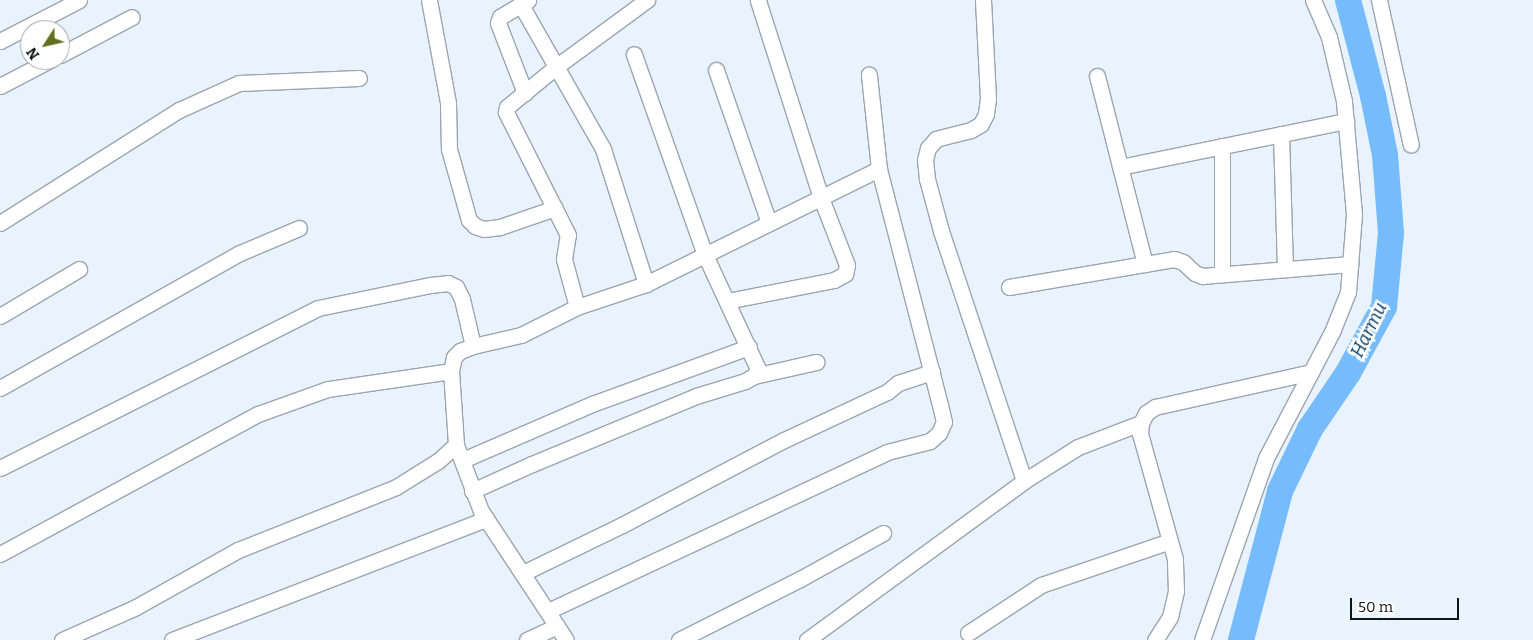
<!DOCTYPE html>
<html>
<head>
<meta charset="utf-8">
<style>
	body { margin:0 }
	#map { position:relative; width:1533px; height:640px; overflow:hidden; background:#e8f3fe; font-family:Bitter,serif }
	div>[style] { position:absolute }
	.river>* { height:26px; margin:-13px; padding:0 13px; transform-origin:13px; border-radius:13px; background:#76bbfc }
	.roads { filter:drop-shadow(1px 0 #9ba5af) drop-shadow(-1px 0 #9ba5af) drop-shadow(0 1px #9ba5af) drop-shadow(0 -1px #9ba5af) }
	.minor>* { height:15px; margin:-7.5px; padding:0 7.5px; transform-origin:7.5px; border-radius:7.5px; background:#fff }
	span { translate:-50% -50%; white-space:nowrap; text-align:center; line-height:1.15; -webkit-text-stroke:5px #fff; paint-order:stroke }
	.water-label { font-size:18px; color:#043962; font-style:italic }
	.north { position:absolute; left:20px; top:20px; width:50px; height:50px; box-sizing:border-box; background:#fff; border:1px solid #9fa1a2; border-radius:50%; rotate:235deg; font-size:14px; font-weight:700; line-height:20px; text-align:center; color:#101317 }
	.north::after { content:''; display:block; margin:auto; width:18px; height:22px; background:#60701c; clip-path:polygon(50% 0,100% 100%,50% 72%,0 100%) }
	.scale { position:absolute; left:1350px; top:598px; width:109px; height:22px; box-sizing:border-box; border:2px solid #101317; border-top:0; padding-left:6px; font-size:15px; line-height:18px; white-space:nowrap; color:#101317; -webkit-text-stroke:4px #fff; paint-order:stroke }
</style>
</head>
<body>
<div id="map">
	<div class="river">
		<i style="left:1241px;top:640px;width:154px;rotate:-75.3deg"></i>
		<i style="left:1280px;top:491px;width:69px;rotate:-64.2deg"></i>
		<i style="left:1310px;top:429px;width:68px;rotate:-55.8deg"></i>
		<i style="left:1348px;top:373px;width:75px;rotate:-61.4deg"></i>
		<i style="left:1384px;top:307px;width:74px;rotate:-84.6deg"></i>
		<i style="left:1391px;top:233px;width:78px;rotate:-94.4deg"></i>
		<i style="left:1385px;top:155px;width:60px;rotate:-101.5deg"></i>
		<i style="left:1373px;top:96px;width:99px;rotate:-104.6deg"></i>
	</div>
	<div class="roads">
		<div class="minor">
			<i style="left:429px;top:0;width:105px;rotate:79.5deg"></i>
			<i style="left:448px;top:103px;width:46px;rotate:88.8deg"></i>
			<i style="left:449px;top:149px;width:74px;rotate:74.3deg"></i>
			<i style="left:469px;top:220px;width:8px;rotate:45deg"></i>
			<i style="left:475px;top:226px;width:9px;rotate:18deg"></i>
			<i style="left:484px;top:229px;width:16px;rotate:-7deg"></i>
			<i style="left:500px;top:227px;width:58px;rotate:-19.1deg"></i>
			<i style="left:983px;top:0;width:99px;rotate:87.1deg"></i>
			<i style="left:988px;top:99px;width:15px;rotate:98deg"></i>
			<i style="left:986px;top:114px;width:11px;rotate:117deg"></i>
			<i style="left:981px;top:124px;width:12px;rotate:149deg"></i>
			<i style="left:971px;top:130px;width:36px;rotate:166deg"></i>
			<i style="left:936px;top:139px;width:12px;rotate:132deg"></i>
			<i style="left:928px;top:148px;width:12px;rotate:104deg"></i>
			<i style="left:925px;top:160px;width:19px;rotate:84deg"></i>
			<i style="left:927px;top:179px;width:54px;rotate:74.9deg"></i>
			<i style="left:941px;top:231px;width:263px;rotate:71.6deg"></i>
			<i style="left:1379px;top:0;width:148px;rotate:77.6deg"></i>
			<i style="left:521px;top:5px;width:166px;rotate:60.3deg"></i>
			<i style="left:603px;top:149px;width:142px;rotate:72.3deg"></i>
			<i style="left:0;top:41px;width:89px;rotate:-27.4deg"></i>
			<i style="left:60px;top:55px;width:81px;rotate:-27.8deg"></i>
			<i style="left:716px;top:70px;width:162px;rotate:70.9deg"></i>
			<i style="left:1097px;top:76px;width:194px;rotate:75.7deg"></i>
			<i style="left:0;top:86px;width:56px;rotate:-27.5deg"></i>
			<i style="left:525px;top:93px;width:75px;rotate:-111.1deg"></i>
			<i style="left:498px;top:23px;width:6px;rotate:-72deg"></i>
			<i style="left:500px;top:17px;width:33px;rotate:-31deg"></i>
			<i style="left:1281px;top:134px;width:135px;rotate:88.3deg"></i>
			<i style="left:1120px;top:167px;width:231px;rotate:-11.5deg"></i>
			<i style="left:0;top:223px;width:212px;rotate:-32.3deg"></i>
			<i style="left:179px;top:110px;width:66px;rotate:-24.2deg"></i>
			<i style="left:239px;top:83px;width:120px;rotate:-2.4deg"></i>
			<i style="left:1222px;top:274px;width:128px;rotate:-90deg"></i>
			<i style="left:1009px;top:287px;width:167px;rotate:-9.6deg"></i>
			<i style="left:1174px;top:259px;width:9px;rotate:18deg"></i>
			<i style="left:1183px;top:262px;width:16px;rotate:43deg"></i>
			<i style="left:1195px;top:273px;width:8px;rotate:23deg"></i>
			<i style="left:1202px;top:276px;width:149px;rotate:-4.6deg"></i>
			<i style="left:727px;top:301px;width:109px;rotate:-11.1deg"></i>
			<i style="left:834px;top:280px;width:13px;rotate:-29deg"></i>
			<i style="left:845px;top:274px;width:9px;rotate:-77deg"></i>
			<i style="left:847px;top:265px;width:72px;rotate:-111.2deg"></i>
			<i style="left:821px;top:198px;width:208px;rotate:-107.7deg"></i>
			<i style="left:577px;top:307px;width:50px;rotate:-105.2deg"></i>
			<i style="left:564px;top:259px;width:24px;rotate:-81deg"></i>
			<i style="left:568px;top:235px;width:138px;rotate:-116.8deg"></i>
			<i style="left:506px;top:112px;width:5px;rotate:-79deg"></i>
			<i style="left:507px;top:107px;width:65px;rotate:-39.4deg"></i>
			<i style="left:557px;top:66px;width:112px;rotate:-36.3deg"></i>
			<i style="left:0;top:316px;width:92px;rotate:-30.7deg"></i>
			<i style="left:473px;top:346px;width:49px;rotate:-12.9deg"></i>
			<i style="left:521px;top:335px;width:63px;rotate:-26.6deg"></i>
			<i style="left:577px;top:307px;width:73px;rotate:-18.4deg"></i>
			<i style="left:646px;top:284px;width:260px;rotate:-26.3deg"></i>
			<i style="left:754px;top:376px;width:64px;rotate:-12.7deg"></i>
			<i style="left:0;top:388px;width:275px;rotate:-29.4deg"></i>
			<i style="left:240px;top:253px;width:64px;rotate:-23deg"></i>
			<i style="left:463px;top:460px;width:141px;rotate:-23.5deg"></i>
			<i style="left:592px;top:404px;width:167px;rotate:-20deg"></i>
			<i style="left:0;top:468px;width:356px;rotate:-26.7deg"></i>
			<i style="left:318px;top:308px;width:114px;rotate:-11.6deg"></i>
			<i style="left:430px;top:285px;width:18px;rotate:-6deg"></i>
			<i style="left:448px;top:283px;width:9px;rotate:27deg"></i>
			<i style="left:456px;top:287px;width:13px;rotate:63deg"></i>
			<i style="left:462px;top:299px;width:48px;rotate:76.8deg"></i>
			<i style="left:473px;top:346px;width:14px;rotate:159deg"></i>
			<i style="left:460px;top:351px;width:8px;rotate:135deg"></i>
			<i style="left:454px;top:357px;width:14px;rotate:102deg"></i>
			<i style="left:451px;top:371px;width:74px;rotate:86.1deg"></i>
			<i style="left:456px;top:445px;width:71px;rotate:69.3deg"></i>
			<i style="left:481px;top:511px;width:154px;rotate:56.6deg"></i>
			<i style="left:472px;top:491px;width:66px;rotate:-24.2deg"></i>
			<i style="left:532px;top:464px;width:178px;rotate:-22.5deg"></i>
			<i style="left:696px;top:396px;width:51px;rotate:-17deg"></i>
			<i style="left:745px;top:381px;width:10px;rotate:-29deg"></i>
			<i style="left:754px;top:376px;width:8px;rotate:-60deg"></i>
			<i style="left:758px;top:369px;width:126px;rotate:-114.9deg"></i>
			<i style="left:705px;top:255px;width:213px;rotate:-109.5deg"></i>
			<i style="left:0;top:554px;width:294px;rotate:-28.5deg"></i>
			<i style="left:258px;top:414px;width:74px;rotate:-19.7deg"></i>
			<i style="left:328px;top:389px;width:124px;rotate:-8.3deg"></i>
			<i style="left:523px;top:573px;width:110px;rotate:-25.9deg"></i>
			<i style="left:622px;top:525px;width:183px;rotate:-27.7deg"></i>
			<i style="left:784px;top:440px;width:114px;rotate:-25deg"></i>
			<i style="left:887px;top:392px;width:14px;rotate:-39deg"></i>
			<i style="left:898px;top:383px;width:36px;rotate:-18deg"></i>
			<i style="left:548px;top:611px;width:374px;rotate:-25.1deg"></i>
			<i style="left:887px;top:452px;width:44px;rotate:-14.3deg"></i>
			<i style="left:930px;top:441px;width:12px;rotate:-42deg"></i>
			<i style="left:939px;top:433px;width:12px;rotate:-66deg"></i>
			<i style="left:944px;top:422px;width:17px;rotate:-103deg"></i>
			<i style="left:940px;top:405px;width:244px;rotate:-104.5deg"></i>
			<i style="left:879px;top:169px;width:95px;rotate:-96.1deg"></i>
			<i style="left:968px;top:633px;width:87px;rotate:-33.3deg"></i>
			<i style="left:1041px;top:585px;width:136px;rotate:-18.8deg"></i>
			<i style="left:62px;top:640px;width:81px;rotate:-24deg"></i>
			<i style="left:136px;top:607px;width:117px;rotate:-29.2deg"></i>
			<i style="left:238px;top:550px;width:170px;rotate:-21.7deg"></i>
			<i style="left:396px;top:487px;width:49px;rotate:-31.8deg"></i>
			<i style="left:438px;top:461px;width:24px;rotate:-42deg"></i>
			<i style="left:172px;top:640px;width:337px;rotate:-21.1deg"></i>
			<i style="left:527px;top:640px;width:33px;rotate:-25deg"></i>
			<i style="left:679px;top:640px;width:136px;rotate:-26.8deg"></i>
			<i style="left:800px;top:579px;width:95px;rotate:-29deg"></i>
			<i style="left:807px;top:640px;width:269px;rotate:-36.2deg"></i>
			<i style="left:1024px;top:481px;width:64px;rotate:-32.2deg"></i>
			<i style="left:1078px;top:447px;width:67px;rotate:-20.9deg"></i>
			<i style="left:1155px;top:640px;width:27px;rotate:-57deg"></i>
			<i style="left:1170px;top:617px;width:27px;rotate:-77deg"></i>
			<i style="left:1176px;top:591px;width:32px;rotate:-92deg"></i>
			<i style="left:1175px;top:559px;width:130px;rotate:-105.6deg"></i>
			<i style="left:1140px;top:434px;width:11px;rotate:-85deg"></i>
			<i style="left:1141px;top:423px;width:11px;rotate:-63deg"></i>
			<i style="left:1146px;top:413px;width:11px;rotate:-34deg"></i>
			<i style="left:1155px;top:407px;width:160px;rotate:-12.6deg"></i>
			<i style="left:1202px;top:640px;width:193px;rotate:-70.6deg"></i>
			<i style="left:1266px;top:458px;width:142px;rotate:-62.4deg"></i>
			<i style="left:1332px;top:332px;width:43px;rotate:-68.2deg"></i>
			<i style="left:1348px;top:292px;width:78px;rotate:-85.6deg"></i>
			<i style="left:1354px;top:214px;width:113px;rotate:-95.1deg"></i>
			<i style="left:1344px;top:101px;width:66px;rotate:-103.2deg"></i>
			<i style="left:1329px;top:37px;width:40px;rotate:-113.4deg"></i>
		</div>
	</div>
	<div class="water-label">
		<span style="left:1369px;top:330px;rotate:-64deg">Harmu</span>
	</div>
	<div class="north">N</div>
	<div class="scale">50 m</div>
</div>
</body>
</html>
